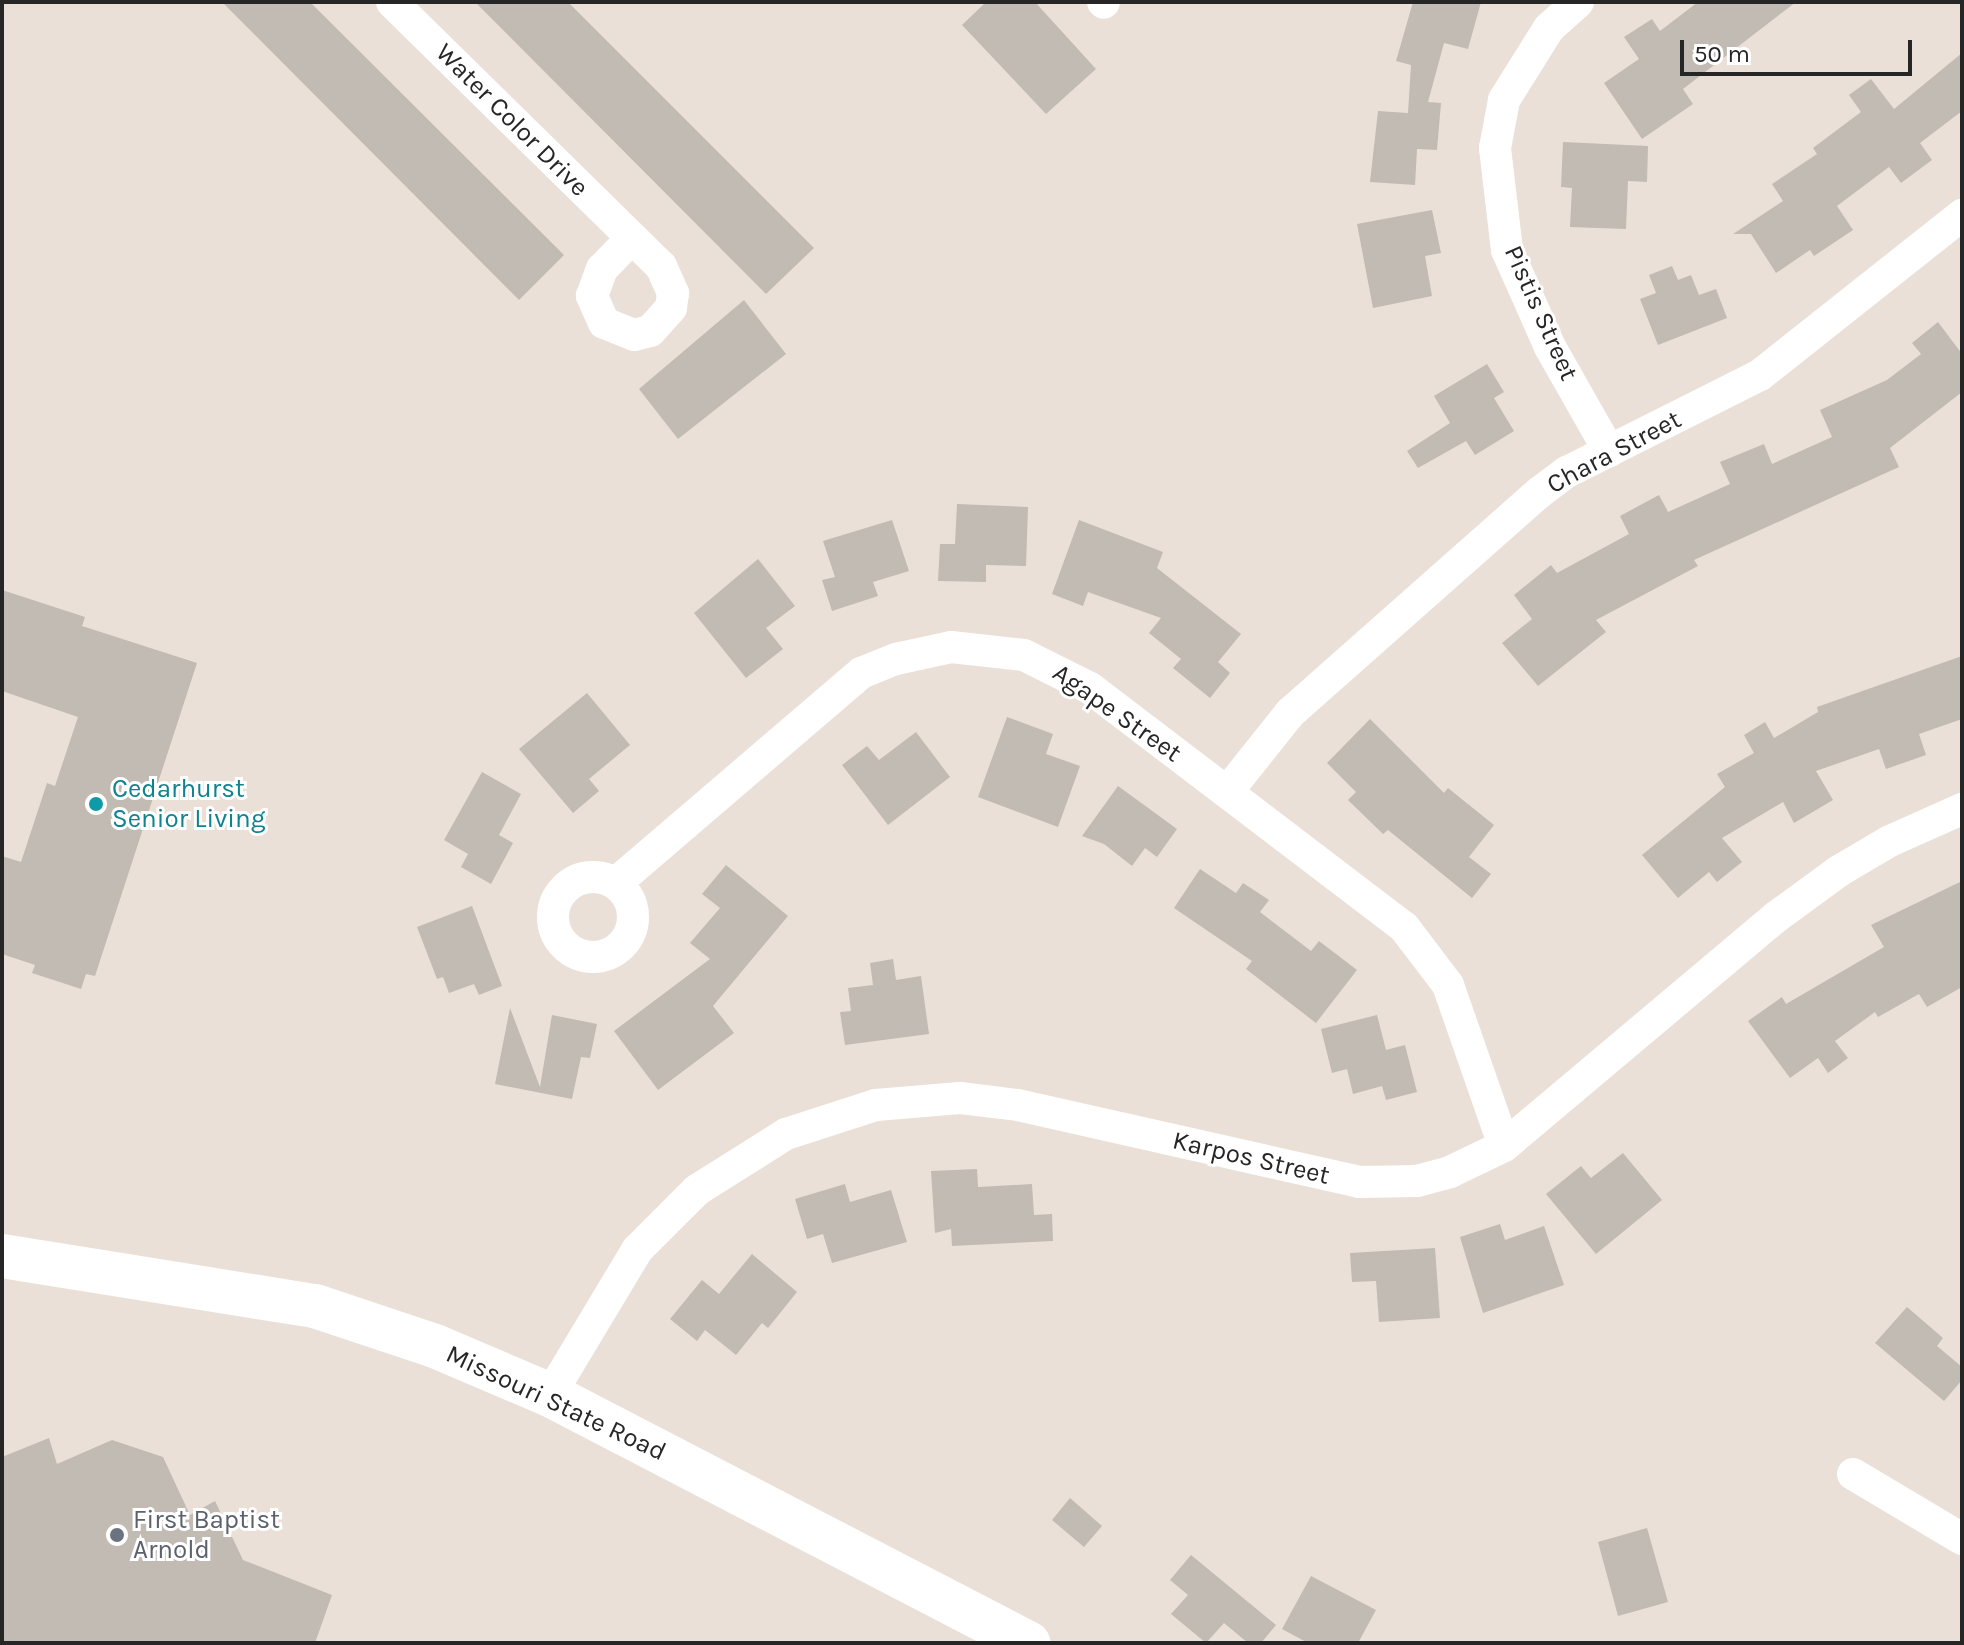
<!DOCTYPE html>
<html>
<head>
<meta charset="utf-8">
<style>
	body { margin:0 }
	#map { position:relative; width:1964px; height:1645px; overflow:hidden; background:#eae0d7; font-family:Karla,sans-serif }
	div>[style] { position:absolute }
	.building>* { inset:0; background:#c1bbb3 }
	.street>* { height:32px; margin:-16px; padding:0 16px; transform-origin:16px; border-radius:16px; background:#fff }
	.street>.ring { margin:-16px; padding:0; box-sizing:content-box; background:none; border:32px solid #fff; border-radius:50% }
	.secondary>* { height:44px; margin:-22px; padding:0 22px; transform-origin:22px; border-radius:22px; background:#fff }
	.dots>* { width:22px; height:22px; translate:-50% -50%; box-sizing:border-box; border:4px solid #fff; border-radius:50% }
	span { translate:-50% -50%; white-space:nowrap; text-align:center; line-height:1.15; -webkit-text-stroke:6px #fff; paint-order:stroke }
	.street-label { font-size:26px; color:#262626 }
	.culture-label { font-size:26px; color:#0d838f }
	.left { translate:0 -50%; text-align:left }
	.worship-label { font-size:26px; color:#5b616d }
	.frame { position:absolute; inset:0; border:4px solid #262626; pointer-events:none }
	.scale { position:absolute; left:1680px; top:40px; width:232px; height:36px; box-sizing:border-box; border:4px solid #262626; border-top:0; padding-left:10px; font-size:24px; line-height:28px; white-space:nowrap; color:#262626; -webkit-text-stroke:6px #fff; paint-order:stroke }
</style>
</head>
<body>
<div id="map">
	<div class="building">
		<i style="clip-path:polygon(222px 2px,310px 2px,564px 255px,519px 300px)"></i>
		<i style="clip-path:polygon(475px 2px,568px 2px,814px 248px,766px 294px)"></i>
		<i style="clip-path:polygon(986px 2px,1035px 2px,1096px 69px,1046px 114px,962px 25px)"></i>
		<i style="clip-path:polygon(1413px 2px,1481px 2px,1468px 49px,1444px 43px,1428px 102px,1441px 103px,1437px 150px,1417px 149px,1415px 185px,1370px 182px,1378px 111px,1408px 113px,1411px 65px,1396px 61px)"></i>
		<i style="clip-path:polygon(1698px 2px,1796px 2px,1683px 89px,1693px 104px,1642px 139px,1604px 83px,1639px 59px,1624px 37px,1652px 19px,1660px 31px)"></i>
		<i style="clip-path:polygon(1962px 53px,1962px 111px,1920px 143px,1932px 160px,1901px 183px,1889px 167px,1837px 206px,1853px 230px,1814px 256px,1810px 250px,1776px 273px,1751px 234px,1733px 234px,1783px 201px,1772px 184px,1817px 154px,1813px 148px,1861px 112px,1849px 95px,1871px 79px,1894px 109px)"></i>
		<i style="clip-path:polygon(1563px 142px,1648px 146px,1647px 182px,1628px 181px,1626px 229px,1570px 227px,1572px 188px,1561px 187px)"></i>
		<i style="clip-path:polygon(1432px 210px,1441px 253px,1425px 256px,1432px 296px,1373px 308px,1357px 224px)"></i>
		<i style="clip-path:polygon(1672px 266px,1678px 280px,1691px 275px,1699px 295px,1716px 289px,1727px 318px,1658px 345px,1640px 299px,1656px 293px,1649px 275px)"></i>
		<i style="clip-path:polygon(744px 300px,786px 354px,678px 439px,639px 389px)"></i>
		<i style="clip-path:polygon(1938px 322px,1962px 354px,1962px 392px,1890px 448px,1899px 467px,1694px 560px,1698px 566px,1596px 620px,1606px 632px,1538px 686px,1502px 643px,1532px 619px,1514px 595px,1551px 565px,1557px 573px,1629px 534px,1620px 516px,1659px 495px,1668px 512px,1730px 484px,1720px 462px,1764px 444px,1772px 464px,1832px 437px,1820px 410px,1887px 380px,1921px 354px,1912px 343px)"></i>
		<i style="clip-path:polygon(1487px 364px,1504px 392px,1494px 398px,1514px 431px,1475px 455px,1466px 441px,1418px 468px,1407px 451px,1450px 423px,1434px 396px)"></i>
		<i style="clip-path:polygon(957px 504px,1028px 507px,1026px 566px,986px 565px,986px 582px,938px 581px,940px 544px,955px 544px)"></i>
		<i style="clip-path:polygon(892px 520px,909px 571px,873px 582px,878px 596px,832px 611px,822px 580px,835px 577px,823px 541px)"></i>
		<i style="clip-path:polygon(1079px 520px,1163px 552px,1157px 568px,1241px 634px,1218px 662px,1230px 673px,1210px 698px,1173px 668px,1181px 659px,1149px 633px,1161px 618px,1088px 592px,1083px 606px,1052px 594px)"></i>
		<i style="clip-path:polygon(758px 559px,795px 606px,766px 628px,783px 649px,746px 678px,694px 613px)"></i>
		<i style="clip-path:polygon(2px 590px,85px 617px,82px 626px,197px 663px,95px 976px,86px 974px,81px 989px,32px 973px,35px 965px,2px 954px,2px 856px,21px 862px,47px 783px,55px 786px,78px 717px,2px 691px)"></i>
		<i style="clip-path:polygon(1962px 656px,1962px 719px,1919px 734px,1926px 755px,1886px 769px,1879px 749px,1816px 771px,1833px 800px,1794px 823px,1783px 802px,1722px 838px,1742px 862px,1717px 882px,1709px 872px,1678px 898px,1642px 855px,1725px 787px,1717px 774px,1754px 753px,1744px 735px,1765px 722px,1774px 738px,1818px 712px,1817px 707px)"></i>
		<i style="clip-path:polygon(587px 693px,630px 745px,589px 779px,599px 791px,573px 813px,519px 749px)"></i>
		<i style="clip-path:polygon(1007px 717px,1053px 734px,1046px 754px,1080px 766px,1058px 827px,978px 797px)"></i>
		<i style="clip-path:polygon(1370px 719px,1444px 793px,1448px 788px,1494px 825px,1469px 857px,1491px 874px,1472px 898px,1388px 830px,1383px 834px,1348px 800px,1356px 792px,1327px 763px)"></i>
		<i style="clip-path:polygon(916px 732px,950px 777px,888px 825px,842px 765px,867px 746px,879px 760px)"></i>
		<i style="clip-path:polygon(482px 772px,521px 794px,499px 835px,513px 843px,491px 884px,461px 867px,468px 854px,444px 840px)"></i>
		<i style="clip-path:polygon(1118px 786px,1177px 829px,1157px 857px,1145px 848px,1132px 866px,1104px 844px,1082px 836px)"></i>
		<i style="clip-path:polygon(726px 865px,788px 916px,713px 1006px,734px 1033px,658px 1090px,614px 1031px,710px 959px,690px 943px,720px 908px,702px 894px)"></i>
		<i style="clip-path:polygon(1200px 869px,1236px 893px,1243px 883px,1269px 900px,1260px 912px,1311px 951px,1319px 941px,1357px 970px,1316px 1023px,1246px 969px,1252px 961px,1174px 908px)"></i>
		<i style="clip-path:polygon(1962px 881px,1962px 987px,1927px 1007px,1919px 994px,1878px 1017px,1875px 1012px,1835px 1041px,1848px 1058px,1828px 1073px,1818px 1058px,1790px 1078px,1748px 1021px,1782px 997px,1786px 1004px,1884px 947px,1871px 925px)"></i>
		<i style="clip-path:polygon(472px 906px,502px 986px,479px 995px,474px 984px,449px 993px,443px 977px,437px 979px,417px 927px)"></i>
		<i style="clip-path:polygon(893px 959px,896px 980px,921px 976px,929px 1034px,845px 1045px,840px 1012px,851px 1011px,848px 988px,873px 985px,870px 963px)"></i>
		<i style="clip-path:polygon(510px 1008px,540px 1087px,552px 1015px,597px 1024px,590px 1058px,581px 1057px,572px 1099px,495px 1084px)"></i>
		<i style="clip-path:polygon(1377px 1015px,1386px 1050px,1405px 1045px,1417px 1092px,1386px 1100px,1382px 1086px,1353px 1094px,1347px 1069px,1332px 1073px,1321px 1029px)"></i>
		<i style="clip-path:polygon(1623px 1153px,1662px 1200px,1596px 1254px,1546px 1194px,1581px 1166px,1591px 1178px)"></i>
		<i style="clip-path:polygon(977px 1169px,978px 1187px,1032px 1184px,1034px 1215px,1052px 1214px,1053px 1241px,952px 1246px,951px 1229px,935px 1233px,931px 1171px)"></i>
		<i style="clip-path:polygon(845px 1184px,850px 1202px,891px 1190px,907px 1242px,832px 1263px,823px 1234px,807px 1239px,795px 1199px)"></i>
		<i style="clip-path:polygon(1500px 1224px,1505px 1240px,1544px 1226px,1564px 1285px,1483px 1313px,1460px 1237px)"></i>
		<i style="clip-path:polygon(1435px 1248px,1440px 1318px,1379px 1322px,1376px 1281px,1352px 1282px,1350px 1253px)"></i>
		<i style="clip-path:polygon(752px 1254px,797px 1292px,768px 1328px,762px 1323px,736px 1355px,705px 1330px,697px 1341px,670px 1319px,702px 1280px,719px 1294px)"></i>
		<i style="clip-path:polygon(1907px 1307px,1943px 1338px,1937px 1346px,1962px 1367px,1962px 1380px,1944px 1401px,1875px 1343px)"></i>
		<i style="clip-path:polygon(49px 1438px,57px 1464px,112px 1440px,163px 1457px,190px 1515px,215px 1501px,243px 1560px,332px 1595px,315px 1643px,2px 1643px,2px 1457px)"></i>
		<i style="clip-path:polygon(1070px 1498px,1102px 1526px,1084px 1547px,1052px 1520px)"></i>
		<i style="clip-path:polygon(1647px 1528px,1668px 1602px,1618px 1616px,1598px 1542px)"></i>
		<i style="clip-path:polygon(1191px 1555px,1276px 1625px,1261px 1643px,1248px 1643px,1224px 1623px,1206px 1643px,1171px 1614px,1188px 1595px,1170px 1580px)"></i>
		<i style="clip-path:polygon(1311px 1576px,1376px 1610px,1358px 1643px,1308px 1643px,1282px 1629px)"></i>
	</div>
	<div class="street">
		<i style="left:392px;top:2px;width:377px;rotate:44.5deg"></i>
		<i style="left:661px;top:266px;width:30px;rotate:66deg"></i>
		<i style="left:673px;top:293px;width:15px;rotate:98deg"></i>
		<i style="left:671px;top:308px;width:31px;rotate:132deg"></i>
		<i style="left:650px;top:331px;width:16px;rotate:166deg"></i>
		<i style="left:634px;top:335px;width:32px;rotate:-158deg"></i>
		<i style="left:604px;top:323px;width:30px;rotate:-114deg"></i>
		<i style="left:592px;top:296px;width:29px;rotate:-70deg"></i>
		<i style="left:602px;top:269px;width:42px;rotate:-46deg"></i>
		<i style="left:1103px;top:2px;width:1px;rotate:45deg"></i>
		<i style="left:1578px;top:2px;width:39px;rotate:138deg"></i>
		<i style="left:1549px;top:28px;width:85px;rotate:122deg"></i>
		<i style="left:1504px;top:100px;width:49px;rotate:100.6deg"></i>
		<i style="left:1495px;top:148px;width:103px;rotate:83.3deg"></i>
		<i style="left:1507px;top:250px;width:106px;rotate:66.1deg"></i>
		<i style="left:1550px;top:347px;width:120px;rotate:60.4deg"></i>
		<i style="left:1227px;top:792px;width:101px;rotate:-51.4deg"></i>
		<i style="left:1290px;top:713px;width:334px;rotate:-41.5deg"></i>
		<i style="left:1540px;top:492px;width:34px;rotate:-37deg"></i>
		<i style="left:1567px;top:472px;width:216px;rotate:-26.7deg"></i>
		<i style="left:1760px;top:375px;width:258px;rotate:-38.4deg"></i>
		<i class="ring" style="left:553px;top:877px;width:48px;height:48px"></i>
		<i style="left:616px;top:883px;width:323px;rotate:-40.6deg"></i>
		<i style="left:861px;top:673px;width:38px;rotate:-22deg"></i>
		<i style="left:896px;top:659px;width:56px;rotate:-12.3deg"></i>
		<i style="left:951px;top:647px;width:73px;rotate:6.3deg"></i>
		<i style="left:1024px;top:655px;width:74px;rotate:26.6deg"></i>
		<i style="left:1090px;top:688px;width:395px;rotate:37.3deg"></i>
		<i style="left:1404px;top:927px;width:73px;rotate:52.8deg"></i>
		<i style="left:1448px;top:985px;width:170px;rotate:70.8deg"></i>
		<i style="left:550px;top:1395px;width:169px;rotate:-59deg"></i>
		<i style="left:637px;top:1250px;width:85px;rotate:-45deg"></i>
		<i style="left:697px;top:1190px;width:105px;rotate:-32.2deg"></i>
		<i style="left:786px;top:1134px;width:95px;rotate:-17.9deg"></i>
		<i style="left:876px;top:1105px;width:84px;rotate:-4.8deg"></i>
		<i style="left:960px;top:1098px;width:58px;rotate:6.9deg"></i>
		<i style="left:1018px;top:1105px;width:350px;rotate:12.7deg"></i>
		<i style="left:1359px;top:1182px;width:58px;rotate:-1deg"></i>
		<i style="left:1417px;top:1181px;width:34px;rotate:-15deg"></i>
		<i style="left:1450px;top:1172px;width:60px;rotate:-25.7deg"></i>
		<i style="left:1504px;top:1146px;width:356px;rotate:-40.1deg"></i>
		<i style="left:1776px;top:917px;width:78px;rotate:-36.1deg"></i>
		<i style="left:1839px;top:871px;width:59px;rotate:-30.5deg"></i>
		<i style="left:1890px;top:841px;width:79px;rotate:-24deg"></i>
		<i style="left:1853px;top:1474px;width:127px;rotate:30.8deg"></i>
	</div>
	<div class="secondary">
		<i style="left:2px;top:1256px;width:317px;rotate:9.1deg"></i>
		<i style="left:315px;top:1306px;width:126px;rotate:18.4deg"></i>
		<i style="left:435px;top:1346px;width:125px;rotate:23.1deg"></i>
		<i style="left:550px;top:1395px;width:539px;rotate:27.42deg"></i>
	</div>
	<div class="dots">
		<i style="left:96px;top:804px;background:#0f9aa8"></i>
		<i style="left:117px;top:1535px;background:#6b7280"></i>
	</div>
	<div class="street-label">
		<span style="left:512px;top:120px;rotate:45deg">Water Color Drive</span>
		<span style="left:1541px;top:313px;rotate:66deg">Pistis Street</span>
		<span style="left:1614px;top:452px;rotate:-28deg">Chara Street</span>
		<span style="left:1117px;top:713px;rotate:35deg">Agape Street</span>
		<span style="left:1251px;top:1158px;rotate:13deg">Karpos Street</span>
		<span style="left:556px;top:1403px;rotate:25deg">Missouri State Road</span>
	</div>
	<div class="culture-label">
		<span class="left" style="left:112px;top:804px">Cedarhurst<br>Senior Living</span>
	</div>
	<div class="worship-label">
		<span class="left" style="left:133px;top:1535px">First Baptist<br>Arnold</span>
	</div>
	<div class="frame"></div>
	<div class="scale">50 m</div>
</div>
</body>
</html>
